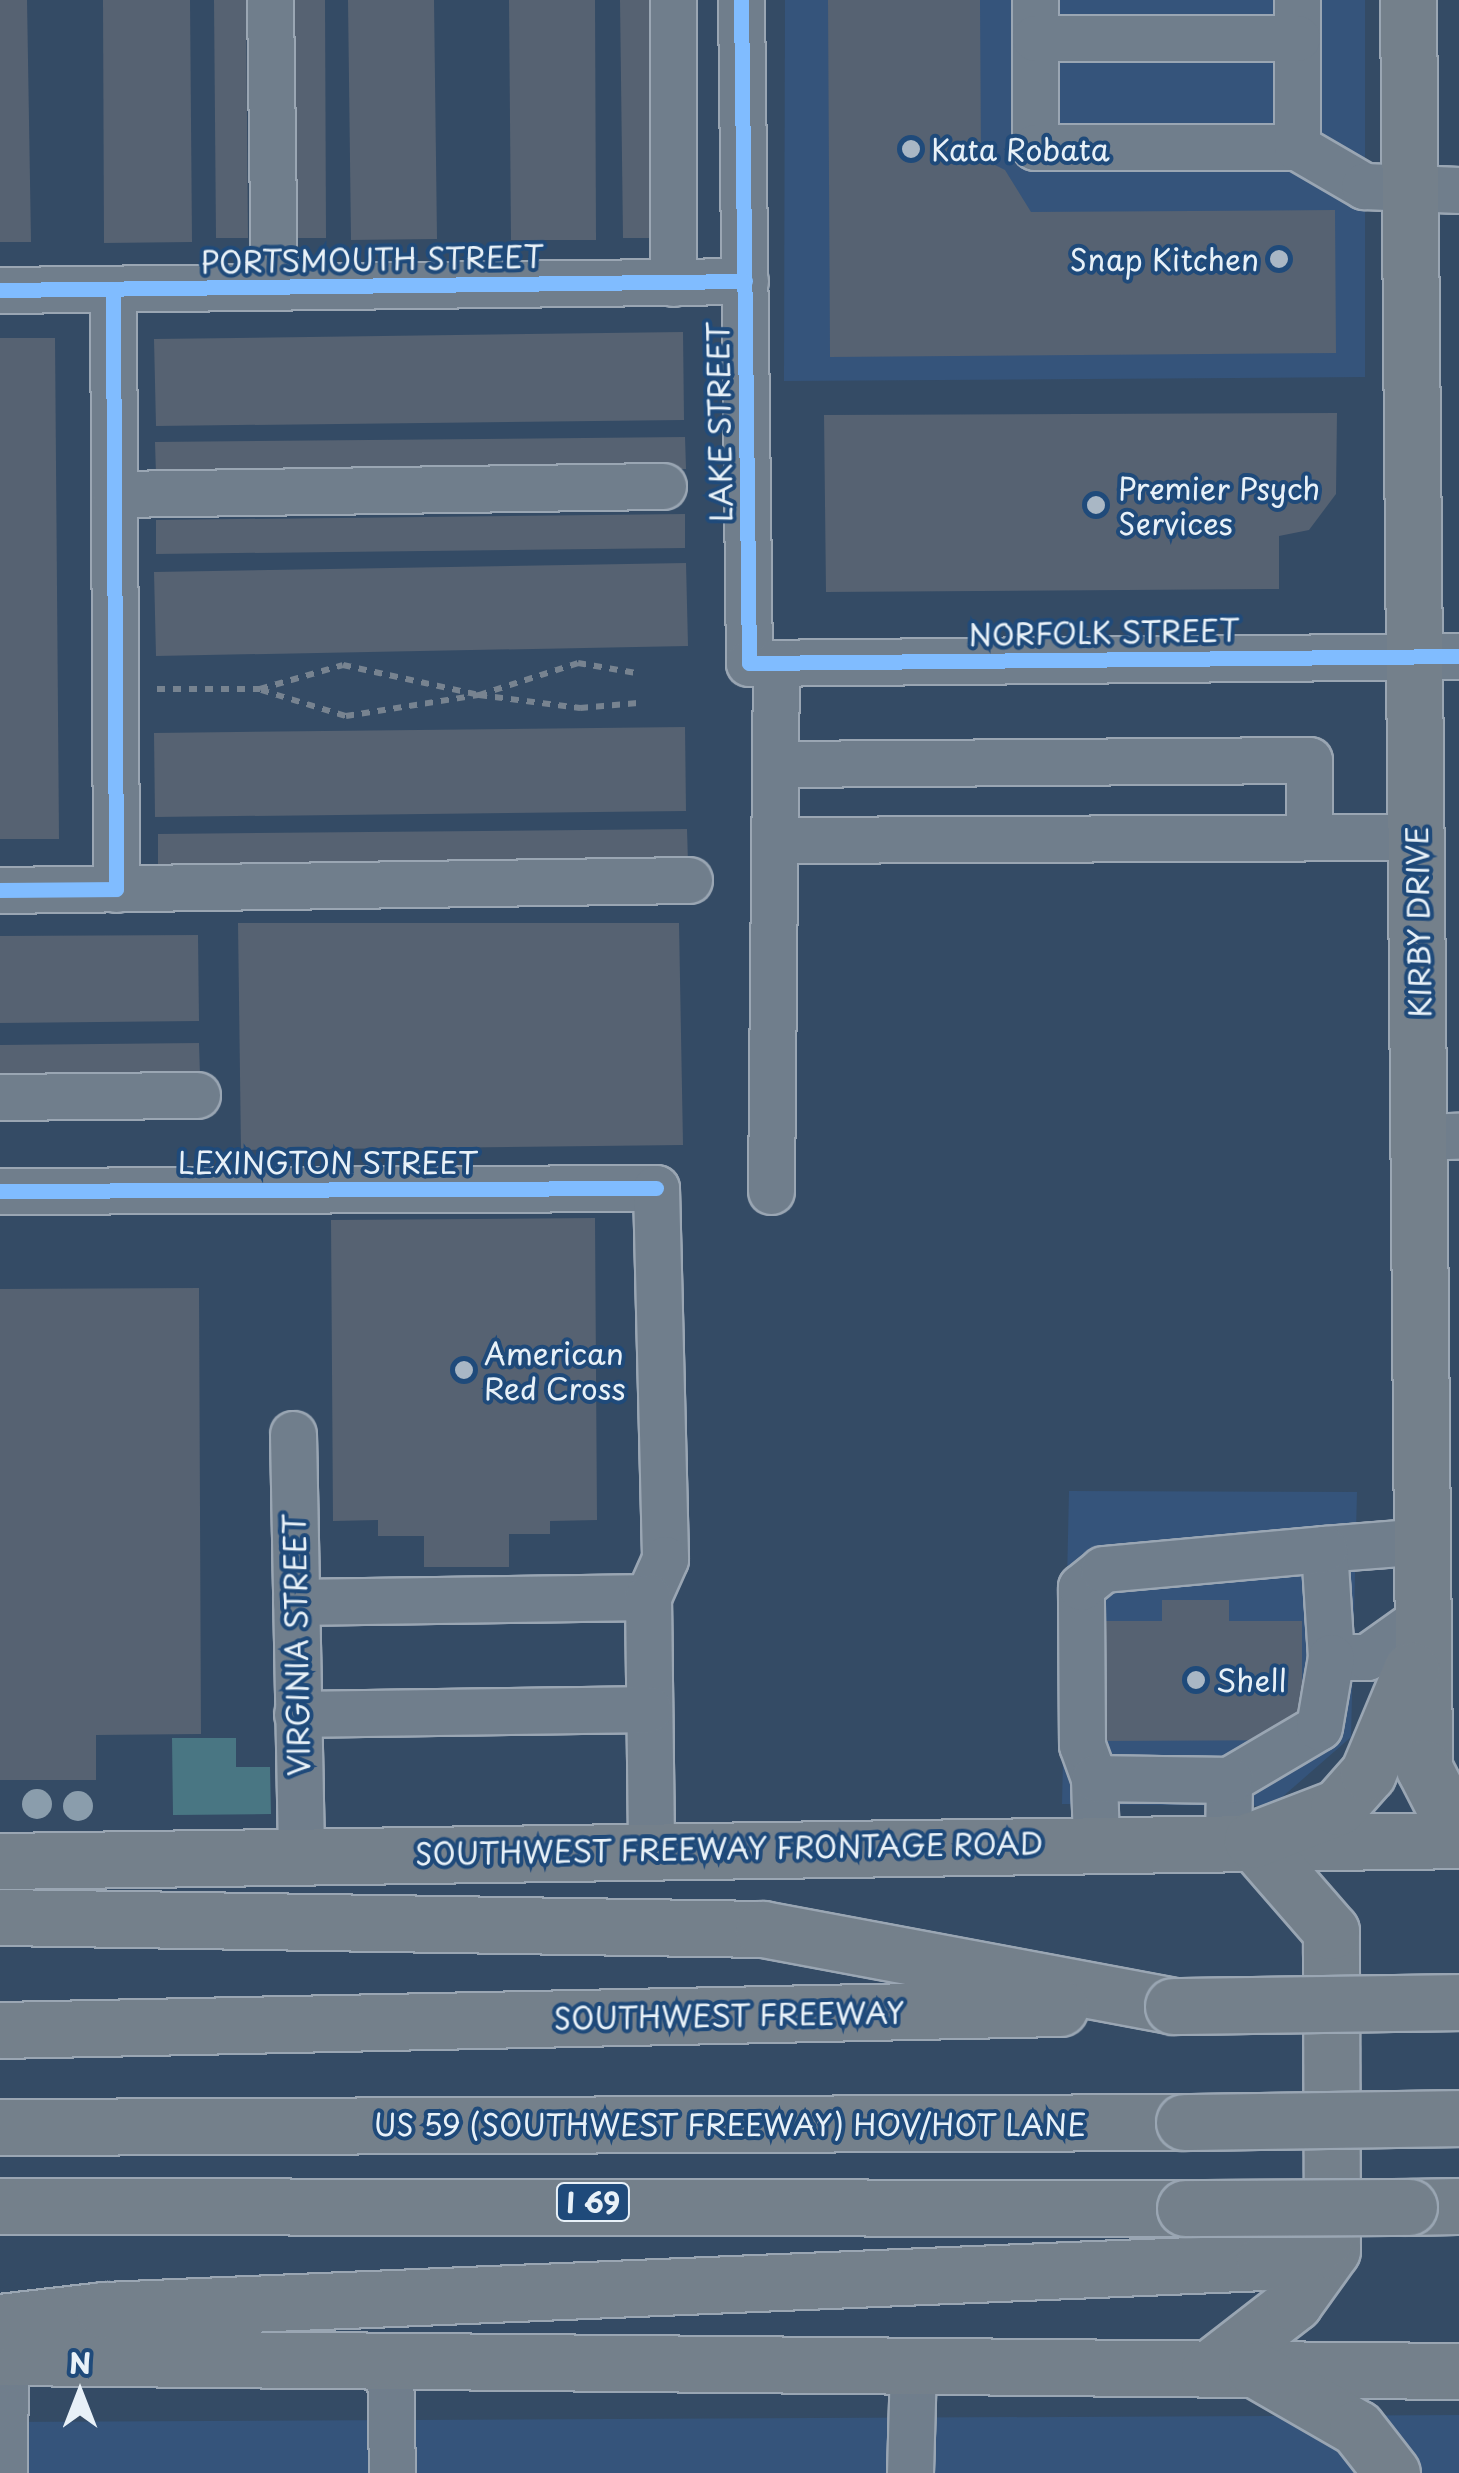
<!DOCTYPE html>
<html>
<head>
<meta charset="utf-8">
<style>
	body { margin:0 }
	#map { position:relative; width:1459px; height:2473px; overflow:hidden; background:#344b65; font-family:"Playpen Sans",sans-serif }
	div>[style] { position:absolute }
	.built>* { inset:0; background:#35547b }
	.green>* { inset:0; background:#497683 }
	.building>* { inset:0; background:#566272 }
	.path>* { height:6px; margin-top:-3px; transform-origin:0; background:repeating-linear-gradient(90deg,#778390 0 8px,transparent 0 16px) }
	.roads { filter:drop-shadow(2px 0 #9aa6b3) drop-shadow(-2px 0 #9aa6b3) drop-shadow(0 2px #9aa6b3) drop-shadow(0 -2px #9aa6b3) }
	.minor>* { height:45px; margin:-22.5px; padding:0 22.5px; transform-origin:22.5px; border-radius:22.5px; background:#707e8c }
	.major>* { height:55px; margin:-27.5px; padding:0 27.5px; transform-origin:27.5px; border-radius:27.5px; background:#74808b }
	.highway>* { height:55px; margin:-27.5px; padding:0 27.5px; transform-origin:27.5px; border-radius:27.5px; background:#74808b }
	.bridges { filter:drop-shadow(2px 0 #9aa6b3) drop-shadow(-2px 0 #9aa6b3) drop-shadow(0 2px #9aa6b3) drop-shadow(0 -2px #9aa6b3) }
	.highway-bridge>* { height:55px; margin:-27.5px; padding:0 27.5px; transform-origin:27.5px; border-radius:27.5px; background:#74808b }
	.cycleway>* { height:15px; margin:-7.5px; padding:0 7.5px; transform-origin:7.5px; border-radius:7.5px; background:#80bcff }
	.trees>* { width:30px; height:30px; margin:-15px; border-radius:50%; background:#8a9dac }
	.dots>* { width:28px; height:28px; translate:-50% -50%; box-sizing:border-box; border:5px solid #1f4a7a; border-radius:50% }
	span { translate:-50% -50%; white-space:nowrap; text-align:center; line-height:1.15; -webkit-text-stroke:8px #1f4a7a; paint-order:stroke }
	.shield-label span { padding:2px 8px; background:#1f4a7a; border:2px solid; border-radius:8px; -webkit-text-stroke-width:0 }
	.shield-label { font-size:28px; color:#e8f1f8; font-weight:700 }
	.poi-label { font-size:30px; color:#e8f1f8 }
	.left { translate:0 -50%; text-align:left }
	.right { translate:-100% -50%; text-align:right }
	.street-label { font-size:30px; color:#e8f1f8 }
	.north { position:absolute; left:30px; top:2343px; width:100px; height:100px; -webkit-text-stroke:8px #1f4a7a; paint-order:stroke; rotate:0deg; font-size:28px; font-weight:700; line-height:40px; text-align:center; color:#e8f1f8 }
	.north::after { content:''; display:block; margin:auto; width:35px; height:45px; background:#e8f1f8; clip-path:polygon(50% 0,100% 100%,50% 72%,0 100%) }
</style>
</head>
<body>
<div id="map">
	<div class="built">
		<i style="clip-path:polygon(785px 0,1365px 0,1365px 377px,784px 381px)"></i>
		<i style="clip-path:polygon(1069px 1491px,1357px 1492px,1351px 1737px,1272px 1806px,1062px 1804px)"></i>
		<i style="clip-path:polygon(1459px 2415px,1459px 2473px,0 2473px,0 2422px)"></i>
	</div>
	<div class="green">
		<i style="clip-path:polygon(172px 1738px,236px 1738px,236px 1767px,270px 1767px,271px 1814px,173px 1815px)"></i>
	</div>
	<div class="building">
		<i style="clip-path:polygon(0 0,27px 0,31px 242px,0 242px)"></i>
		<i style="clip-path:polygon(103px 0,190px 0,192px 242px,104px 243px)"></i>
		<i style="clip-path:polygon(214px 0,246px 0,248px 238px,216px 238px)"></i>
		<i style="clip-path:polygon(290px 0,325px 0,326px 238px,292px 238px)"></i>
		<i style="clip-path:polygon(348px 0,434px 0,437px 239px,351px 240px)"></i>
		<i style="clip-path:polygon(509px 0,595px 0,596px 240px,511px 240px)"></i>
		<i style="clip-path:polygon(620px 0,653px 0,656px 238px,623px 238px)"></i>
		<i style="clip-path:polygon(828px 0,980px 0,981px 158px,1005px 170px,1031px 212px,1335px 210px,1336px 353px,830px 357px)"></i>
		<i style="clip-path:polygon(683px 332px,684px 420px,156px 426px,154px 339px)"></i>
		<i style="clip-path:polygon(0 338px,55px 338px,59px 839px,0 839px)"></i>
		<i style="clip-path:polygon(1337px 413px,1336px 494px,1309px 530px,1279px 536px,1279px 589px,826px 592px,824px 415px)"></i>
		<i style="clip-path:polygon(685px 437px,686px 469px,156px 475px,155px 442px)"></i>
		<i style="clip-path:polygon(685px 514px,685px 548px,156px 554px,156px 520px)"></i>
		<i style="clip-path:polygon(686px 563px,688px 646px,156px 656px,154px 572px)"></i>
		<i style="clip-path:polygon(685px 727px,686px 811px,155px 817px,154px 733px)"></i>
		<i style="clip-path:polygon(687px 829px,688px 863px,158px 868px,158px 834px)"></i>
		<i style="clip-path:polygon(238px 923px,679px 923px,683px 1145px,241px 1150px)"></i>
		<i style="clip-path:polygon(198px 935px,199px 1021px,0 1023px,0 936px)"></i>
		<i style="clip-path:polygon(199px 1043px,200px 1076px,0 1078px,0 1045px)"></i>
		<i style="clip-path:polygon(595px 1218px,597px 1520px,550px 1521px,550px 1534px,509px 1534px,509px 1567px,424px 1567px,424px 1536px,378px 1536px,378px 1520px,333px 1521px,331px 1220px)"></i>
		<i style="clip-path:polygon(199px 1288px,201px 1734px,96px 1735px,96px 1780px,0 1780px,0 1289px)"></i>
		<i style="clip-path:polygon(1162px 1600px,1229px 1600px,1229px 1621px,1302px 1621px,1302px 1740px,1090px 1741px,1090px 1621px,1162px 1621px)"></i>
	</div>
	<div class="path">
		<i style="left:157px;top:689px;width:103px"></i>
		<i style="left:260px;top:689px;width:86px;rotate:-16.1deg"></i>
		<i style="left:343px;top:665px;width:139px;rotate:12.4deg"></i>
		<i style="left:479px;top:695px;width:104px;rotate:-17.9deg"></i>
		<i style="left:578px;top:663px;width:59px;rotate:9.8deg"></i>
		<i style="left:261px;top:690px;width:89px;rotate:17deg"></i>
		<i style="left:346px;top:716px;width:135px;rotate:-9deg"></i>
		<i style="left:479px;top:695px;width:102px;rotate:7.3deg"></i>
		<i style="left:580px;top:708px;width:58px;rotate:-4.9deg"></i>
	</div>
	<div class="roads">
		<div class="minor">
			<i style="left:270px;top:0;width:287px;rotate:89.2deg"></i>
			<i style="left:741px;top:0;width:663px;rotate:89.31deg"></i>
			<i style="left:749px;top:663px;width:710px;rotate:-0.56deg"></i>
			<i style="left:1035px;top:0;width:147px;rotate:90deg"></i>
			<i style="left:1035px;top:147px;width:262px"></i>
			<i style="left:1297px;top:147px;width:78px;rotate:30.2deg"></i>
			<i style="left:1364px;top:186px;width:95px;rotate:2.4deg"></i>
			<i style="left:1297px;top:0;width:147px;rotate:90deg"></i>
			<i style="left:1035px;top:38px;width:262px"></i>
			<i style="left:673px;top:283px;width:283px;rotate:-90deg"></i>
			<i style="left:113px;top:289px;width:600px;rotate:89.71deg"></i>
			<i style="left:0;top:290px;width:745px;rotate:-0.69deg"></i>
			<i style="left:115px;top:494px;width:548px;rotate:-0.84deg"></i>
			<i style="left:776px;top:764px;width:533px;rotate:-0.43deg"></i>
			<i style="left:1309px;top:760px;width:77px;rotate:90deg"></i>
			<i style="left:775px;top:840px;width:642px;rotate:-0.27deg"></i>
			<i style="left:0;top:890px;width:689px;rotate:-0.83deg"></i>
			<i style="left:0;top:1097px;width:197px;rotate:-0.6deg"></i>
			<i style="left:1421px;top:1137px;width:38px;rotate:-2deg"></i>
			<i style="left:0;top:1191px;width:656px;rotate:-0.26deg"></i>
			<i style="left:656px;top:1188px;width:371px;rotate:88.6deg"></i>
			<i style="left:665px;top:1559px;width:42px;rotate:114.1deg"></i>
			<i style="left:648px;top:1597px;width:352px;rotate:179.2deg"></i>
			<i style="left:771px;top:1191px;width:528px;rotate:-89.46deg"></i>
			<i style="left:293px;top:1434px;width:422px;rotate:88.9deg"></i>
			<i style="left:1425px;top:1541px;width:101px;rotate:175.5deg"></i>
			<i style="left:1324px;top:1549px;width:108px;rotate:86.3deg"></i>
			<i style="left:1331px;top:1657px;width:36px"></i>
			<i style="left:1367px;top:1657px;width:72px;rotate:-35.4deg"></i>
			<i style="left:648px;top:1597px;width:252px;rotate:89.3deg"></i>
			<i style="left:297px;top:1714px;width:352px;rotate:-0.8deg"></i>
			<i style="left:1094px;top:1778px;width:35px;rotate:-110deg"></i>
			<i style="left:1082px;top:1745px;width:158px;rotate:-90.4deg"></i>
			<i style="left:1081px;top:1587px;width:28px;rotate:-39deg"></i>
			<i style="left:1103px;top:1569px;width:222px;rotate:-5.2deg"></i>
			<i style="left:1228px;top:1840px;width:60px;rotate:-89deg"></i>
			<i style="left:1229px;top:1780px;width:104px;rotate:-30.5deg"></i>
			<i style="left:1319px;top:1727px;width:71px;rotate:-80.3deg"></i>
			<i style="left:1096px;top:1842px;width:64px;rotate:-91.8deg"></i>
			<i style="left:1094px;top:1778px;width:135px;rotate:0.8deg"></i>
			<i style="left:390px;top:2361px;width:112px;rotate:89deg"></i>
			<i style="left:4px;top:2473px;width:116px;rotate:-89.5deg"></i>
			<i style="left:910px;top:2473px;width:105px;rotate:-88.4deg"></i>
		</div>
		<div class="major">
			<i style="left:1408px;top:0;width:1768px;rotate:89.48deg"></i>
			<i style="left:1424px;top:1768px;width:76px;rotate:62.8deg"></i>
			<i style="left:0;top:1861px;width:1459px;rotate:-0.82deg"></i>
			<i style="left:0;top:2357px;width:1459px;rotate:0.55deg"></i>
			<i style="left:1209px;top:2369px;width:108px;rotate:-37.8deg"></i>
			<i style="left:1294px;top:2303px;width:65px;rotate:-54.4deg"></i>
			<i style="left:1332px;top:2250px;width:319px;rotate:-90.2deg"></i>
			<i style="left:1331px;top:1931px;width:121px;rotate:-131deg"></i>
			<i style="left:1252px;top:1840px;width:92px;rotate:-21deg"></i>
			<i style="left:1338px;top:1807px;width:45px;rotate:-48.6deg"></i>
			<i style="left:1368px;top:1773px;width:112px;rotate:-67.3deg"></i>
			<i style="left:1256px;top:2370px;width:116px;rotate:29.9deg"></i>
			<i style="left:1357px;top:2428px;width:57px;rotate:52.1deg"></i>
		</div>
		<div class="highway">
			<i style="left:0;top:1917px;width:763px;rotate:0.9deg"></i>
			<i style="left:763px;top:1929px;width:417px;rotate:10.6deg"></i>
			<i style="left:0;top:2030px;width:1060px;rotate:-1.19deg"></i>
			<i style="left:0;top:2127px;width:1184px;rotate:-0.24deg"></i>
			<i style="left:0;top:2206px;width:1185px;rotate:0.1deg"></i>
			<i style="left:1409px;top:2207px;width:50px;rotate:-1.1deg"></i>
			<i style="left:0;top:2322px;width:105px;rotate:-6.6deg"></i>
			<i style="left:104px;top:2310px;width:1161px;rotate:-2.37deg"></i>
			<i style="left:1264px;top:2262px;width:64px;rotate:-20.1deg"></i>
		</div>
	</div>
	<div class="bridges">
		<div class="highway-bridge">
			<i style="left:1173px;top:2006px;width:286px;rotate:-0.8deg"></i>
			<i style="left:1184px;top:2122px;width:275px;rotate:-0.8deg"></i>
			<i style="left:1185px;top:2208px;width:224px;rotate:-0.3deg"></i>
		</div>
	</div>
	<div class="cycleway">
		<i style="left:741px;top:0;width:663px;rotate:89.31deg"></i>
		<i style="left:749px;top:663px;width:710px;rotate:-0.56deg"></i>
		<i style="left:0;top:290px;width:745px;rotate:-0.69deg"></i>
		<i style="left:0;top:890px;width:116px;rotate:-0.5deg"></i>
		<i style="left:116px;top:889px;width:600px;rotate:-90.29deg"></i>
		<i style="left:0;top:1191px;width:656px;rotate:-0.26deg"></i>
	</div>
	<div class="trees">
		<i style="left:37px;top:1804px"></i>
		<i style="left:78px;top:1806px"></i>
	</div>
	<div class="dots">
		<i style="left:911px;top:149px;background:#a9b7c5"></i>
		<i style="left:1279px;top:259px;background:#a9b7c5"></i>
		<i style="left:1096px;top:505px;background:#a9b7c5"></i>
		<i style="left:464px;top:1370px;background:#a9b7c5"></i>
		<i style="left:1196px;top:1680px;background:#a9b7c5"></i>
	</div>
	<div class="shield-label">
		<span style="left:593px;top:2202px">I 69</span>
	</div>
	<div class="poi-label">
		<span class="left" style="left:931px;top:149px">Kata Robata</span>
		<span class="right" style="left:1259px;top:259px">Snap Kitchen</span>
		<span class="left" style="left:1118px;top:505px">Premier Psych<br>Services</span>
		<span class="left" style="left:484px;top:1370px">American<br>Red Cross</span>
		<span class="left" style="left:1216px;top:1680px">Shell</span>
	</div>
	<div class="street-label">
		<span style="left:372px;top:259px;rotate:-1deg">PORTSMOUTH STREET</span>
		<span style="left:719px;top:422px;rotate:-91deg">LAKE STREET</span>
		<span style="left:1104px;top:632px;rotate:-1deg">NORFOLK STREET</span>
		<span style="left:1418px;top:922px;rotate:-91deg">KIRBY DRIVE</span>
		<span style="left:328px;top:1162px">LEXINGTON STREET</span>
		<span style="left:296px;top:1645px;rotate:-91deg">VIRGINIA STREET</span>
		<span style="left:729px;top:1848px;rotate:-1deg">SOUTHWEST FREEWAY FRONTAGE ROAD</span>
		<span style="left:729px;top:2015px;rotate:-1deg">SOUTHWEST FREEWAY</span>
		<span style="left:730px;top:2124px">US 59 (SOUTHWEST FREEWAY) HOV/HOT LANE</span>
	</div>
	<div class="north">N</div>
</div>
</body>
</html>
